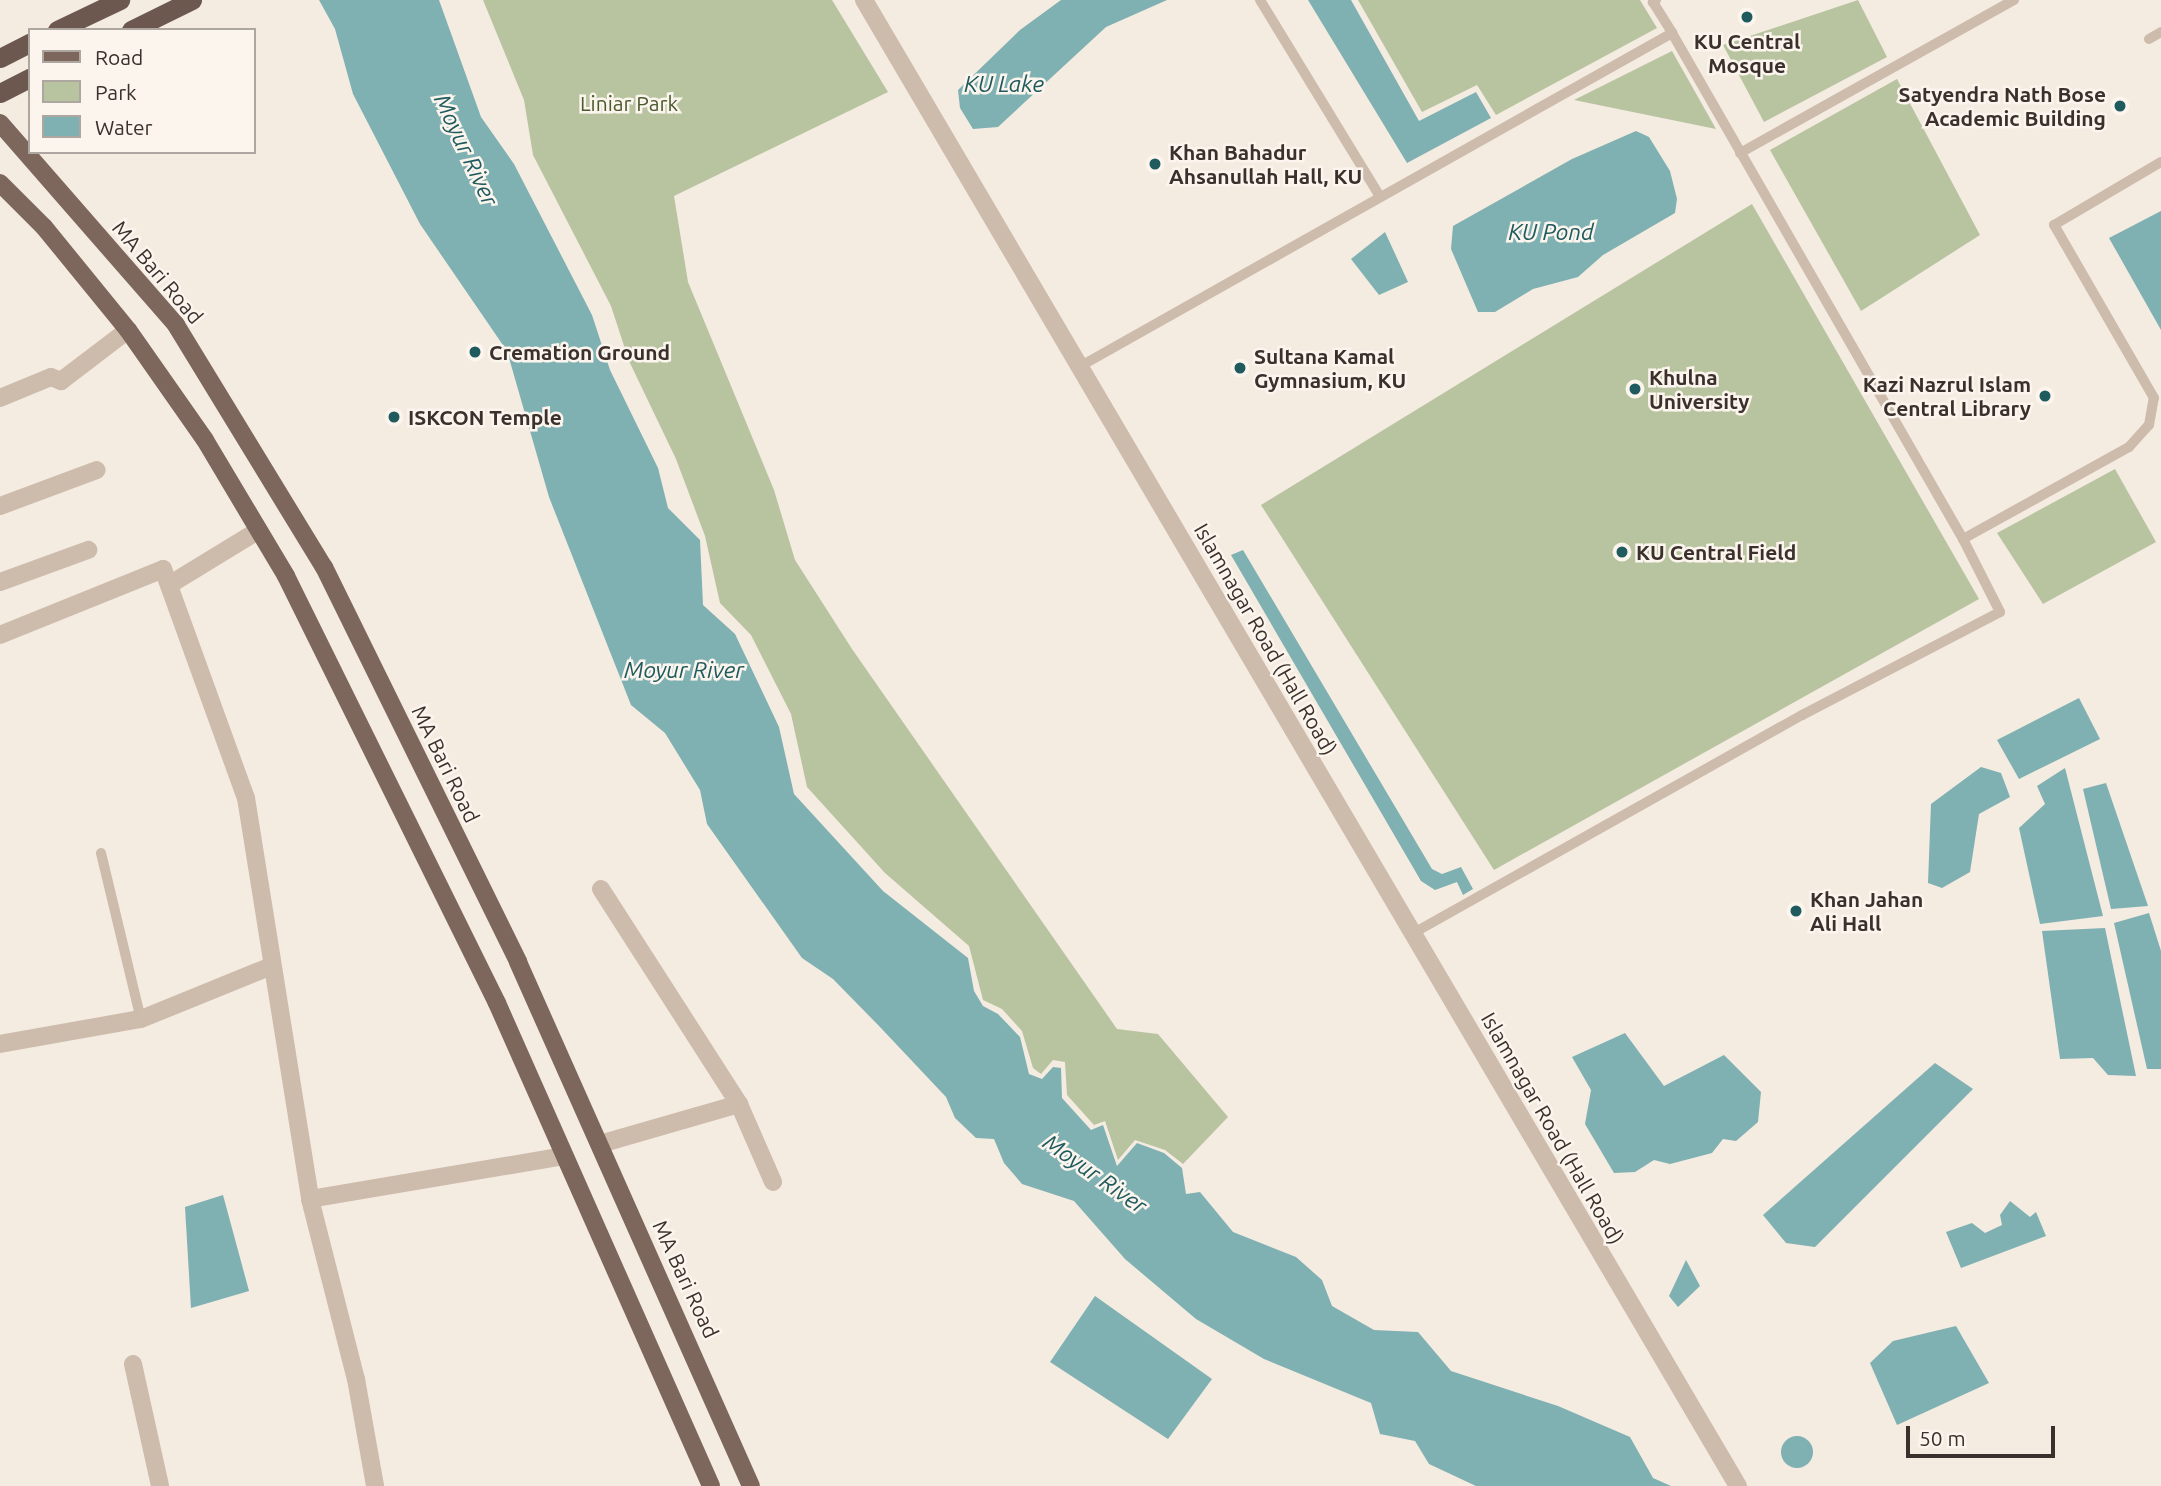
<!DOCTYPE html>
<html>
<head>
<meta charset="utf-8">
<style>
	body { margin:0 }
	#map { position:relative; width:2161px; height:1486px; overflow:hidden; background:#f4ebe1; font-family:Ubuntu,sans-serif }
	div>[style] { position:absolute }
	.green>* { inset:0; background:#b8c4a0 }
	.water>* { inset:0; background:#7fb0b2 }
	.round { border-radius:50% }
	.service>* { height:10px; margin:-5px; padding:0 5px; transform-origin:5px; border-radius:5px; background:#cdbbac }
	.minor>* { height:18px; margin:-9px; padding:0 9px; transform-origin:9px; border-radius:9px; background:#cdbbac }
	.primary>* { height:18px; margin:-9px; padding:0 9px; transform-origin:9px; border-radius:9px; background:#7d675c }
	.trunk>* { height:19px; margin:-9.5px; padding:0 9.5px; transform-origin:9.5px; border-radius:9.5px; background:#6c584f }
	.dots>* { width:19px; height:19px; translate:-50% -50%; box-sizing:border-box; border:4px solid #fbf5ee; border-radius:50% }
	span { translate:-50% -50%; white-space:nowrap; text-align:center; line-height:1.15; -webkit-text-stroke:5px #fbf5ee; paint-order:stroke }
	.poi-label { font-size:21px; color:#3b302b; font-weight:700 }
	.right { translate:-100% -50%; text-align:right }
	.left { translate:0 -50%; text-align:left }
	.park-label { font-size:21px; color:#4a5a2e }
	.street-label { font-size:21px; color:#3b302b }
	.water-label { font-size:23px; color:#1f5a5e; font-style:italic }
	.legend { position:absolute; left:28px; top:28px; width:228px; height:126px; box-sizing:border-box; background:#fbf5ee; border:2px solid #aea6a0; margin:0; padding:9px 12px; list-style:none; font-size:21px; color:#3b302b }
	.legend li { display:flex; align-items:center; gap:14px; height:35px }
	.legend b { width:35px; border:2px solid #aea6a0 }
	.scale { position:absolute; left:1906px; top:1426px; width:149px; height:32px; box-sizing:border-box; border:4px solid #3b302b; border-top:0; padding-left:9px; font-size:21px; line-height:24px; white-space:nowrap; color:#3b302b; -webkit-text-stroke:5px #fbf5ee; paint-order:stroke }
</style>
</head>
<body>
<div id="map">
	<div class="green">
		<i style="clip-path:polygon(483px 0,832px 0,888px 92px,674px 196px,688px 282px,774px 490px,795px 560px,852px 649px,1117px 1029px,1158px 1034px,1228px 1117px,1183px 1164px,1165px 1150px,1135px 1140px,1118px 1160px,1105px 1121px,1094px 1125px,1067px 1095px,1065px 1062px,1053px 1060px,1041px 1074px,1033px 1068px,1022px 1031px,1002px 1009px,983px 1000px,969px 946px,885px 873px,807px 787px,791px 714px,751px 635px,720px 603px,705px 536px,676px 459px,629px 361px,611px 306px,533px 155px,524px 100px)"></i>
		<i style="clip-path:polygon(1358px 0,1640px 0,1657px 28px,1496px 115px,1477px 85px,1422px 112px)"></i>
		<i style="clip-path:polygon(1858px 0,1887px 57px,1764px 122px,1723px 45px)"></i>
		<i style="clip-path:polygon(1672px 51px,1716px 129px,1574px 100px)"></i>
		<i style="clip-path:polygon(1897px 79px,1980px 235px,1861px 311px,1770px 150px)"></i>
		<i style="clip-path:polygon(1752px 204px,1979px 599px,1494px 870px,1261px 505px)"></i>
		<i style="clip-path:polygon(2115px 469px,2156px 542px,2043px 604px,1997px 533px)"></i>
	</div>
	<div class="water">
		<i style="clip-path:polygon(319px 0,439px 0,481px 117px,514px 164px,592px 315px,610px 370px,658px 468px,668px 508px,700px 540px,703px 605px,735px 634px,779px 727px,794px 794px,883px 891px,968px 958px,974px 991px,983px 1006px,998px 1014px,1020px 1037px,1029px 1074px,1042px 1079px,1053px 1067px,1061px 1068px,1062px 1098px,1091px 1130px,1103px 1125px,1117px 1166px,1137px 1143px,1164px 1153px,1182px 1168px,1186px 1194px,1200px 1192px,1233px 1232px,1296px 1257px,1322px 1280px,1332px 1306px,1374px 1330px,1418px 1332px,1451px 1371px,1558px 1406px,1630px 1437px,1653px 1478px,1671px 1486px,1476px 1486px,1429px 1464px,1415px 1441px,1380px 1434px,1371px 1403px,1264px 1359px,1196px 1319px,1125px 1259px,1074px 1201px,1022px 1184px,1004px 1163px,994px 1139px,976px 1138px,955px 1118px,946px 1097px,880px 1027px,833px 979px,802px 958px,707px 824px,700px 790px,665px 733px,631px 705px,549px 497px,507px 351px,420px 224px,353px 94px,335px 29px)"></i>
		<i style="clip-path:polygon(1061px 0,1167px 0,1106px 27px,998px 127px,973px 129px,960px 108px,958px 90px,1020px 30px)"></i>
		<i style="clip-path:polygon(1308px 0,1351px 0,1419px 121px,1476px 92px,1491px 118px,1407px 163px)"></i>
		<i style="clip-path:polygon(1636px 131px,1649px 137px,1670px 171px,1677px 199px,1675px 213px,1603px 255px,1578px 277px,1533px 289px,1495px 312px,1478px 312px,1451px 249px,1453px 226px,1572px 159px)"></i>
		<i style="clip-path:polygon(2161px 211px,2161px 330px,2109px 238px)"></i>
		<i style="clip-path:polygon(1385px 232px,1408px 282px,1379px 295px,1351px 259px)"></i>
		<i style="clip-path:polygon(1243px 550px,1432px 869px,1442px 874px,1461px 867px,1473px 889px,1463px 895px,1457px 882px,1435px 890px,1421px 881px,1231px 555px)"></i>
		<i style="clip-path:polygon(2079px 698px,2100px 739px,2019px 779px,1997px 740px)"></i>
		<i style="clip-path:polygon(1981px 767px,2001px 773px,2010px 797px,1979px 814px,1970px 872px,1942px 888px,1928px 883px,1931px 804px)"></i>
		<i style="clip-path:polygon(2065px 768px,2103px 916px,2040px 924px,2019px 828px,2045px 804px,2037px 786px)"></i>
		<i style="clip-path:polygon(2106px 783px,2148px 906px,2111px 909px,2083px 789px)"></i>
		<i style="clip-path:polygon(2149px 913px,2161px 951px,2161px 1069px,2147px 1069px,2114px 923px)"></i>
		<i style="clip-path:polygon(2105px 928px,2136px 1076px,2108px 1075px,2093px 1058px,2060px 1059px,2042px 931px)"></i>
		<i style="clip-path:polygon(1625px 1033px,1664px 1086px,1724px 1055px,1761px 1092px,1758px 1122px,1736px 1141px,1723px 1139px,1712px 1153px,1670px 1164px,1654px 1160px,1635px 1172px,1614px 1173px,1585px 1124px,1591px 1090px,1572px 1057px)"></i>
		<i style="clip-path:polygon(1935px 1063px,1973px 1089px,1815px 1247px,1786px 1243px,1763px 1215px)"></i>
		<i style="clip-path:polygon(223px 1195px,249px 1291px,191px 1308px,185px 1207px)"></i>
		<i style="clip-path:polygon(2010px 1201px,2030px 1217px,2036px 1212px,2046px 1236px,1961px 1268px,1946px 1232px,1972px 1223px,1985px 1233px,2002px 1225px,2000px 1215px)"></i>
		<i style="clip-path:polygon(1686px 1260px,1700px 1286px,1678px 1307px,1669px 1296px)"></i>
		<i style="clip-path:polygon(1095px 1296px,1212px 1379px,1168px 1439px,1050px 1362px)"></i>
		<i style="clip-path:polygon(1956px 1326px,1989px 1383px,1897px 1425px,1870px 1363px,1893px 1341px)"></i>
		<i class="round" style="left:1781px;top:1436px;width:32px;height:32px"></i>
	</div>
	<div class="service">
		<i style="left:1260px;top:0;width:228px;rotate:58.6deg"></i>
		<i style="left:1656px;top:0;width:4px;rotate:146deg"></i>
		<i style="left:1653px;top:2px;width:36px;rotate:58deg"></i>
		<i style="left:2149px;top:39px;width:14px;rotate:-30deg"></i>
		<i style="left:1740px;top:153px;width:314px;rotate:-29.2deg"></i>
		<i style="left:1079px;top:367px;width:681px;rotate:-29.39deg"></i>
		<i style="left:1672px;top:33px;width:584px;rotate:60.1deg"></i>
		<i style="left:1963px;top:539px;width:82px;rotate:63.1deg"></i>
		<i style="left:2000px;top:612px;width:223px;rotate:152.5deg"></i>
		<i style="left:1802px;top:715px;width:447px;rotate:150.7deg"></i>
		<i style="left:1963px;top:539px;width:190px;rotate:-29deg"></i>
		<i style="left:2129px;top:447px;width:30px;rotate:-48deg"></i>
		<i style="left:2149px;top:425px;width:27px;rotate:-80deg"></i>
		<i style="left:2154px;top:398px;width:200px;rotate:-120deg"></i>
		<i style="left:2054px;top:225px;width:124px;rotate:-30.5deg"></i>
		<i style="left:101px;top:853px;width:171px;rotate:76.5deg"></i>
	</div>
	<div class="minor">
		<i style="left:864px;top:0;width:1724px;rotate:59.54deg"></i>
		<i style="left:0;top:398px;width:55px;rotate:-22.4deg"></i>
		<i style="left:51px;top:377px;width:11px;rotate:22deg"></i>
		<i style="left:61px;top:381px;width:84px;rotate:-37.3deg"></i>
		<i style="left:0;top:506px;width:103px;rotate:-20.4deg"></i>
		<i style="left:0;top:582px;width:94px;rotate:-20deg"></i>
		<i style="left:169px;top:585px;width:105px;rotate:-31.4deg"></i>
		<i style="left:0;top:635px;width:176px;rotate:-22deg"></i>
		<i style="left:163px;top:569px;width:244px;rotate:70.1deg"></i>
		<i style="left:246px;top:798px;width:406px;rotate:80.9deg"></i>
		<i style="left:310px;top:1199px;width:186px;rotate:75.7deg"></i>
		<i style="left:356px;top:1379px;width:109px;rotate:79.9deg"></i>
		<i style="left:601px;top:889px;width:255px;rotate:57.3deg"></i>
		<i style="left:739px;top:1104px;width:85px;rotate:66.4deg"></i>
		<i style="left:0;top:1044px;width:143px;rotate:-10.1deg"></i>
		<i style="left:141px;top:1019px;width:138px;rotate:-22.1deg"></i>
		<i style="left:600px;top:1144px;width:145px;rotate:-16.1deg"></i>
		<i style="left:310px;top:1199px;width:257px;rotate:-9.6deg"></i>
		<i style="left:133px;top:1364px;width:125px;rotate:77.5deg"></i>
	</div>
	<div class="primary">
		<i style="left:0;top:123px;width:268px;rotate:48.9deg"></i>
		<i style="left:176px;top:325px;width:284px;rotate:58.6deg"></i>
		<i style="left:324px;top:567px;width:440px;rotate:63.8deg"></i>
		<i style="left:518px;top:962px;width:573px;rotate:66.03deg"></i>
		<i style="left:0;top:183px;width:62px;rotate:45deg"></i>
		<i style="left:44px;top:227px;width:133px;rotate:50.8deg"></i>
		<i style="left:128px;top:330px;width:134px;rotate:55deg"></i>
		<i style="left:205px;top:440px;width:158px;rotate:59.2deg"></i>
		<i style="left:286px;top:576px;width:476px;rotate:63.7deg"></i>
		<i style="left:497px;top:1003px;width:528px;rotate:66.1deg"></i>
	</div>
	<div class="trunk">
		<i style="left:57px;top:30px;width:70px;rotate:-25.5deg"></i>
		<i style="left:131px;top:30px;width:68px;rotate:-26.2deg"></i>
		<i style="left:0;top:58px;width:34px;rotate:-27deg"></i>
		<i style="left:0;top:93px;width:34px;rotate:-27deg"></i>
	</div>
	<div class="dots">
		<i style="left:1747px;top:17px;background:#1f5a5e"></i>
		<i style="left:2120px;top:106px;background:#1f5a5e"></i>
		<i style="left:1155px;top:164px;background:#1f5a5e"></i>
		<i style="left:475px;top:352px;background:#1f5a5e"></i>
		<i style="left:1240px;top:368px;background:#1f5a5e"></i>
		<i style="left:1635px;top:389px;background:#1f5a5e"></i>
		<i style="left:2045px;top:396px;background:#1f5a5e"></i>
		<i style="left:394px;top:417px;background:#1f5a5e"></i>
		<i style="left:1622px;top:552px;background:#1f5a5e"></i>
		<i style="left:1796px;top:911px;background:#1f5a5e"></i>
	</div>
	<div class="poi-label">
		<span style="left:1747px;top:53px">KU Central<br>Mosque</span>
		<span class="right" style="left:2106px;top:106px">Satyendra Nath Bose<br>Academic Building</span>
		<span class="left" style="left:1169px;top:164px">Khan Bahadur<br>Ahsanullah Hall, KU</span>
		<span class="left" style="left:489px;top:352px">Cremation Ground</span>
		<span class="left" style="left:1254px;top:368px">Sultana Kamal<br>Gymnasium, KU</span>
		<span class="left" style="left:1649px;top:389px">Khulna<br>University</span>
		<span class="right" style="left:2031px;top:396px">Kazi Nazrul Islam<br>Central Library</span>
		<span class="left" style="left:408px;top:417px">ISKCON Temple</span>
		<span class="left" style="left:1636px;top:552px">KU Central Field</span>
		<span class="left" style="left:1810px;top:911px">Khan Jahan<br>Ali Hall</span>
	</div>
	<div class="park-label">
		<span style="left:629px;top:103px">Liniar Park</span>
	</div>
	<div class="street-label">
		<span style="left:158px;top:272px;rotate:50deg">MA Bari Road</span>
		<span style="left:1266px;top:639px;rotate:60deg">Islamnagar Road (Hall Road)</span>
		<span style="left:446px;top:764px;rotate:64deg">MA Bari Road</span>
		<span style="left:1553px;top:1128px;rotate:60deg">Islamnagar Road (Hall Road)</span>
		<span style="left:686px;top:1279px;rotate:65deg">MA Bari Road</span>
	</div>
	<div class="water-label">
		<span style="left:1004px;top:84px">KU Lake</span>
		<span style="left:466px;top:150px;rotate:65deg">Moyur River</span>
		<span style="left:1551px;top:232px">KU Pond</span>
		<span style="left:684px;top:670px">Moyur River</span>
		<span style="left:1095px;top:1174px;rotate:35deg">Moyur River</span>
	</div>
	<ul class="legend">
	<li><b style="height:9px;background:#7d675c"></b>Road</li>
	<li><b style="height:19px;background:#b8c4a0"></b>Park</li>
	<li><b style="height:19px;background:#7fb0b2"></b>Water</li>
	</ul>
	<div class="scale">50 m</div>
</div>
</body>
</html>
